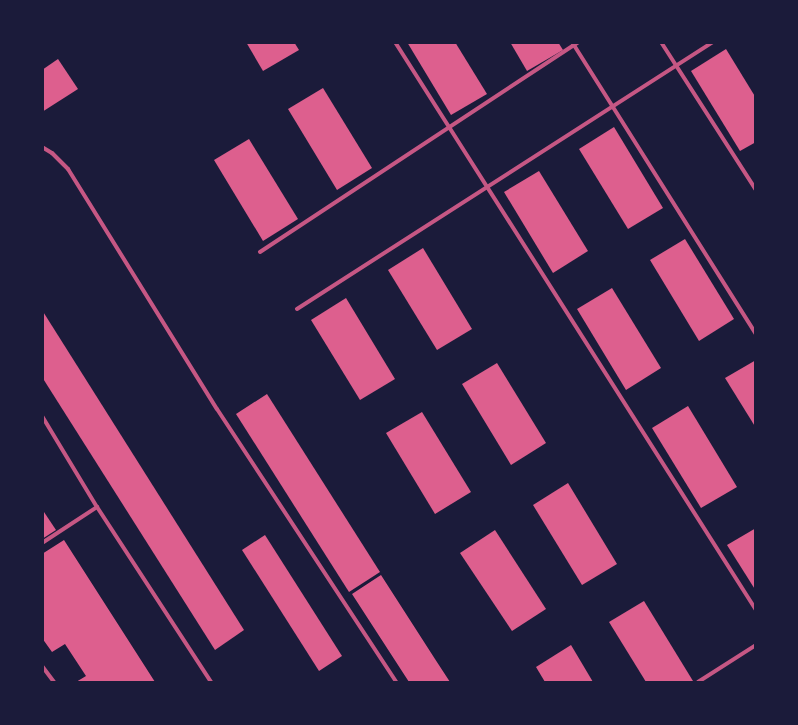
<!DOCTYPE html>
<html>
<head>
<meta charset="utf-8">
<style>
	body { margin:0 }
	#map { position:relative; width:798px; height:725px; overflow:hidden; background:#1b1b3a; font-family:Mulish,sans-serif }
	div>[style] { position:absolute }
	.building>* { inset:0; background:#dd5f8e }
	.service>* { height:4px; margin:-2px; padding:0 2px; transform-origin:2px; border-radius:2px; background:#c65784 }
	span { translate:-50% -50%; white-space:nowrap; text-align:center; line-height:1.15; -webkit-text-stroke:4px #1b1b3a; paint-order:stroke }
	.frame { position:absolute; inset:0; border:44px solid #1b1b3a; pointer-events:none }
</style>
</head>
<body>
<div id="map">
	<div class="building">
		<i style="clip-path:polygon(246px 42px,294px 42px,299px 50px,263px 71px)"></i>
		<i style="clip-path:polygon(407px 42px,455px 42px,487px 94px,451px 115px)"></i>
		<i style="clip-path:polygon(510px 42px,558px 42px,563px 50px,527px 71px)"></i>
		<i style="clip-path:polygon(726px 49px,756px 98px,756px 142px,740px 151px,691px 71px)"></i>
		<i style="clip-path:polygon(58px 59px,78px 89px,42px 112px,42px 70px)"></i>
		<i style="clip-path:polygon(323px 88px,372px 168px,337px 190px,288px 109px)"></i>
		<i style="clip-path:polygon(614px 127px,663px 208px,628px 229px,579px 149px)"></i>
		<i style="clip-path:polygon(249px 139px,298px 219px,263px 241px,214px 160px)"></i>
		<i style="clip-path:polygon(539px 171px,588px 251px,553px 273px,504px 192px)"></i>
		<i style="clip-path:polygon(685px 239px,734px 319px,699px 341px,650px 260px)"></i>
		<i style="clip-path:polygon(423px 248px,472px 329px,437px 350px,388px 270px)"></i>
		<i style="clip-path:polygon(612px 288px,661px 368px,626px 390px,577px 309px)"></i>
		<i style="clip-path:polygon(346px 298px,395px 379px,360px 400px,311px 320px)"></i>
		<i style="clip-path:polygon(42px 310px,244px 630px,215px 650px,42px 377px)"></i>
		<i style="clip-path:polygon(756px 360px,756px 428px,725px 378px)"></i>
		<i style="clip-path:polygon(497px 363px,546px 443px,511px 465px,462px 384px)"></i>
		<i style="clip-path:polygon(267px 394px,380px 572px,349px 592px,236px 414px)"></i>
		<i style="clip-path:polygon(688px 406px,737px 487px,701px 508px,652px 428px)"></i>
		<i style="clip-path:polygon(422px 412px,471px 492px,435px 514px,386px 433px)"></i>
		<i style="clip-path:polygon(568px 483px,617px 564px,582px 585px,533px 505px)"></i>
		<i style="clip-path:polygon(42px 509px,56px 530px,42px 539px)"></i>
		<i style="clip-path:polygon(756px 528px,756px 591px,727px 545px)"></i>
		<i style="clip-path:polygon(495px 530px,546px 609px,512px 631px,460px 553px)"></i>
		<i style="clip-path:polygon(265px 535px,342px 656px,319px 671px,242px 550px)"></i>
		<i style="clip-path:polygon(64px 540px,155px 682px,76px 682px,86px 676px,65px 644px,52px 652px,42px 638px,42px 554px)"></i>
		<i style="clip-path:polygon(381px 575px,435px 659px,450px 682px,409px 682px,352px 594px)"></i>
		<i style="clip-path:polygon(644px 601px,693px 681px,691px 682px,646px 682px,609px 622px)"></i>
		<i style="clip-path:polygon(571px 645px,593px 682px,545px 682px,536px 667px)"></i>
	</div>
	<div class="service">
		<i style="left:395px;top:42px;width:673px;rotate:57.56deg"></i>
		<i style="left:572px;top:42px;width:345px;rotate:57.8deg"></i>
		<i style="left:661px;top:42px;width:176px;rotate:57.3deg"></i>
		<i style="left:42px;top:147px;width:12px;rotate:31deg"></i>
		<i style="left:52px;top:153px;width:23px;rotate:45deg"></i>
		<i style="left:68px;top:169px;width:282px;rotate:58.2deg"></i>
		<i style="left:217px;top:409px;width:326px;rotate:56.7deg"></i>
		<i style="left:260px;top:252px;width:382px;rotate:-33.4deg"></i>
		<i style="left:297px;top:309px;width:494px;rotate:-32.7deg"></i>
		<i style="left:42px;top:416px;width:106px;rotate:58.9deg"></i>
		<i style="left:97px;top:507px;width:209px;rotate:56.9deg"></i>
		<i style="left:42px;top:543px;width:66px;rotate:-33.2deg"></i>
		<i style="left:42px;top:666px;width:20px;rotate:53deg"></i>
		<i style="left:698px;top:682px;width:69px;rotate:-32.5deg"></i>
	</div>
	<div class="frame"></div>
</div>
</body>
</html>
